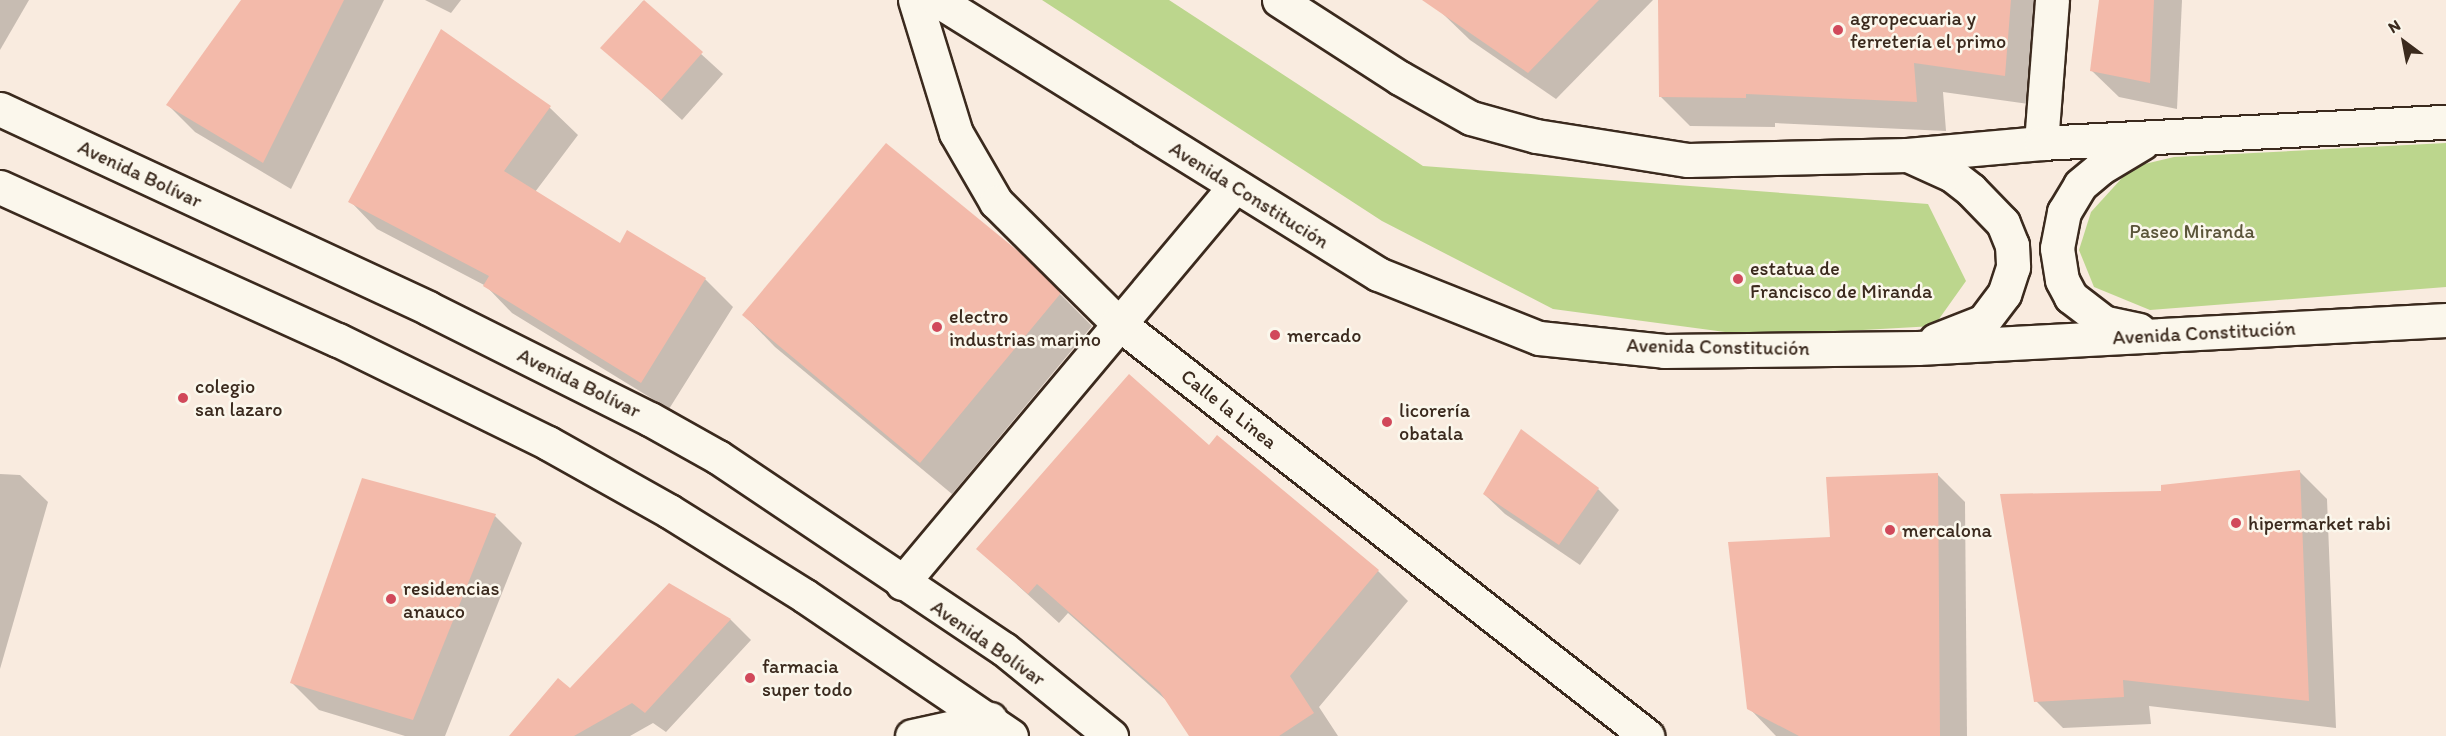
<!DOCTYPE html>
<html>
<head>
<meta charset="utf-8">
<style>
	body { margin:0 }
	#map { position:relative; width:2446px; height:736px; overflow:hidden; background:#f9ebdf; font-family:Itim,sans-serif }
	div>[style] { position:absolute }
	.green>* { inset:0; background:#bcd68d }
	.shadow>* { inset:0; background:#0003 }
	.building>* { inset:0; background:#f3baaa }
	.roads { filter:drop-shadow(2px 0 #3b2a1e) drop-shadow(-2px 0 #3b2a1e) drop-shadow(0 2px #3b2a1e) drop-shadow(0 -2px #3b2a1e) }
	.minor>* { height:33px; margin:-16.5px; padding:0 16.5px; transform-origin:16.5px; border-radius:16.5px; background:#fbf7ec }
	.tertiary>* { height:33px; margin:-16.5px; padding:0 16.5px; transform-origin:16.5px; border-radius:16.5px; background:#fbf7ec }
	.secondary>* { height:33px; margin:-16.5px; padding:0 16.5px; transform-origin:16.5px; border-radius:16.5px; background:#fbf7ec }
	.dots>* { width:16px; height:16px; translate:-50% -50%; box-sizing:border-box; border:3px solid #fbf7ec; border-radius:50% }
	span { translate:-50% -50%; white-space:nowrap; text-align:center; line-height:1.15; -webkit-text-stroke:5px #fbf7ec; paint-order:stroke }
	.poi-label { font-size:20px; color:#3b2a1e }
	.left { translate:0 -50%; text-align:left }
	.street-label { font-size:20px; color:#3b2a1e }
	.park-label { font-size:20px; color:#5b553a }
	.north { position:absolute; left:2374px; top:12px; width:60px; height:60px; -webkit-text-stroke:4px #fbf7ec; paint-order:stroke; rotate:328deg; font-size:16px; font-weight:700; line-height:24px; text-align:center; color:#3b2a1e }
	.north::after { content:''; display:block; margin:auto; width:21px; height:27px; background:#3b2a1e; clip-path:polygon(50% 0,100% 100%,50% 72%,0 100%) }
</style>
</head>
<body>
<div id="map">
	<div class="green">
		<i style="clip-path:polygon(1042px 0,1169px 0,1423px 166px,1928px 204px,1966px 281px,1934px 326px,1755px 336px,1553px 309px,1382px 221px)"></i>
		<i style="clip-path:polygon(2446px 143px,2446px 287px,2150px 310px,2094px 287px,2079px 250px,2091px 212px,2132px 167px,2174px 157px)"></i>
	</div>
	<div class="shadow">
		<i style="clip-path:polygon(0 0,29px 0,0 50px)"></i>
		<i style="clip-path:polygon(243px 0,384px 0,291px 189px,195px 132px,168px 105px)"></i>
		<i style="clip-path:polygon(425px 0,461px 0,451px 13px)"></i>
		<i style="clip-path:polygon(1455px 0,1653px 0,1556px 99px,1470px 40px,1442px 13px)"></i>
		<i style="clip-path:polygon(1660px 0,2043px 0,2035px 105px,1943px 92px,1946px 131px,1775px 123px,1775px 127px,1690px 126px,1660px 96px)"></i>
		<i style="clip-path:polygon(2100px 0,2182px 0,2177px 109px,2119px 97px,2091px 70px)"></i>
		<i style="clip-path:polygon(643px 1px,723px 74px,682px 120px,603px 47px)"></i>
		<i style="clip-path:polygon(442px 31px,550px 108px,578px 135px,535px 192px,620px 245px,628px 232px,705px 279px,733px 307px,669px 409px,512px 313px,486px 286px,377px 229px,350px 201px)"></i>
		<i style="clip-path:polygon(1023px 257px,1092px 326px,952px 494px,775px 347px,744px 315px)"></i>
		<i style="clip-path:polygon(1522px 432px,1598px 489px,1619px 510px,1580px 565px,1505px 514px,1484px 494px)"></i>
		<i style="clip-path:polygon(1217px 437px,1378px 571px,1408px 601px,1319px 707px,1338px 736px,1191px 736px,1167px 701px,1068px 613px,1059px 623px,978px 549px,1209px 447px)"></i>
		<i style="clip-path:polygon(2300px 472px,2327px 499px,2336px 728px,2149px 706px,2151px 724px,2063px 728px,2036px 701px)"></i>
		<i style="clip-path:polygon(0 474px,20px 475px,48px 502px,0 669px)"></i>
		<i style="clip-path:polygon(1938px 475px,1965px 502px,1967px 736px,1776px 736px,1749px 708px,1832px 538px)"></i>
		<i style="clip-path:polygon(495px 516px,522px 543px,445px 736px,405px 736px,319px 710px,292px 683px)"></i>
		<i style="clip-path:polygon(669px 585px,731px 620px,751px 640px,666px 732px,653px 723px,630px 736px,511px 736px,570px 690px)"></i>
	</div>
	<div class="building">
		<i style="clip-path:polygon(241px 0,344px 0,263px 163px,166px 105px)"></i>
		<i style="clip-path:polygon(644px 0,703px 52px,661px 100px,600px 48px)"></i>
		<i style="clip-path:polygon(1422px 0,1599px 0,1528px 73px)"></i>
		<i style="clip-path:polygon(1658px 0,2011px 0,2005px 76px,1914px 63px,1917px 102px,1746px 94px,1746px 98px,1659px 97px)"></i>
		<i style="clip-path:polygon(2099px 0,2154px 0,2150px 83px,2090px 71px)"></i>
		<i style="clip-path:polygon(441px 29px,551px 106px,504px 171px,620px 243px,627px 230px,706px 278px,641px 383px,483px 286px,489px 276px,348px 202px)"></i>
		<i style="clip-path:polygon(886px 143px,1024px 256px,1061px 293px,920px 463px,742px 315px)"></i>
		<i style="clip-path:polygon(1129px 374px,1209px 445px,1217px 435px,1379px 570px,1290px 676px,1314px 713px,1279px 736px,1189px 736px,1160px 692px,1037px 584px,1028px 594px,976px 549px)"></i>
		<i style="clip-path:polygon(1521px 429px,1599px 488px,1559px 545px,1483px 494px)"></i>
		<i style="clip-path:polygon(2300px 470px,2309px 701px,2123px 680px,2124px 697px,2034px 702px,2000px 494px,2161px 491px,2161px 485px)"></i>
		<i style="clip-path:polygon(1938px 473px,1940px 736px,1799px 736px,1747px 709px,1728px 542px,1830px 537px,1826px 477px)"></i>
		<i style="clip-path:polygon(362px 478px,496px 514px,413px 720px,290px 683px)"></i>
		<i style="clip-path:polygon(669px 583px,731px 619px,645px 713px,632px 703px,574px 736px,509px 736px,558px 678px,570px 688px)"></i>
	</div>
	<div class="roads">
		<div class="minor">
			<i style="left:915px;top:0;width:139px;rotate:72.9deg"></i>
			<i style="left:956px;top:133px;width:80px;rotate:59.9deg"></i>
			<i style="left:996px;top:202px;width:170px;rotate:44.8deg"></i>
			<i style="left:1117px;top:322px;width:673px;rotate:37.99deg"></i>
			<i style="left:2041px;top:143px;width:143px;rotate:-85.6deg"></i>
			<i style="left:902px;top:583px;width:518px;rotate:-50.01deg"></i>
			<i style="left:912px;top:736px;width:80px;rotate:-12.3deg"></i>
		</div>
		<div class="tertiary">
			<i style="left:0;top:109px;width:472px;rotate:24.9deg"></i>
			<i style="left:428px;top:308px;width:248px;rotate:26.6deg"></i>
			<i style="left:650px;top:419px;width:78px;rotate:29.2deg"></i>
			<i style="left:718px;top:457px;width:344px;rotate:33.9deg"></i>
			<i style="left:1004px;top:649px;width:138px;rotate:39.1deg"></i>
			<i style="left:0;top:187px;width:371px;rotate:24.4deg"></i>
			<i style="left:338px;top:340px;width:234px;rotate:26.1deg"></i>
			<i style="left:548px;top:443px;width:139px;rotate:29.3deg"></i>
			<i style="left:669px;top:511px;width:160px;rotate:32deg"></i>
			<i style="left:805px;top:596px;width:249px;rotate:34.2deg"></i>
		</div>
		<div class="secondary">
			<i style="left:937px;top:0;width:519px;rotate:31.85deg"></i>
			<i style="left:1378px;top:274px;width:173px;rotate:21.7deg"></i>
			<i style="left:1539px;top:338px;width:126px;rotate:5.9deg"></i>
			<i style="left:1664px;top:351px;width:254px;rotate:-0.7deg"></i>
			<i style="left:1918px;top:348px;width:529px;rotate:-3.04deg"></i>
			<i style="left:1279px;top:0;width:144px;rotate:32.8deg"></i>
			<i style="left:1400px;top:78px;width:81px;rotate:29.4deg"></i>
			<i style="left:1471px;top:118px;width:67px;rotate:15.5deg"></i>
			<i style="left:1536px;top:136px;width:154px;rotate:9deg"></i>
			<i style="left:1688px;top:160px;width:219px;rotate:-1.3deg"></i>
			<i style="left:1907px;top:155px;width:135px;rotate:-5.1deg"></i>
			<i style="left:2041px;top:143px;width:406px;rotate:-3deg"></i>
			<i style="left:1910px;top:156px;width:46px;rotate:24.3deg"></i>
			<i style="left:1952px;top:175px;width:24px;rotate:38deg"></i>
			<i style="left:1971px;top:190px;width:46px;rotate:45.9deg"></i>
			<i style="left:2003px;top:223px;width:24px;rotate:68deg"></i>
			<i style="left:2012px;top:245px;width:22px;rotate:87deg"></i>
			<i style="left:2013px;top:267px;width:28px;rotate:108deg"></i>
			<i style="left:2004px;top:294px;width:34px;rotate:127deg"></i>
			<i style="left:1984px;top:321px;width:52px;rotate:158.4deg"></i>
			<i style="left:2139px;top:330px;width:35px;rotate:-168deg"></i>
			<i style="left:2105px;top:323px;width:43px;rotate:-142.6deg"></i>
			<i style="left:2071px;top:297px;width:19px;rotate:-118deg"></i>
			<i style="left:2062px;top:280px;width:32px;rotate:-99deg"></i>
			<i style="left:2057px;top:248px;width:37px;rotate:-79deg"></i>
			<i style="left:2064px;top:212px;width:31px;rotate:-59deg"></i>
			<i style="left:2080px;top:185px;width:26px;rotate:-40deg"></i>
			<i style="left:2100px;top:168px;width:49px;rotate:-30.8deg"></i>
		</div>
	</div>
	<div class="dots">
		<i style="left:1838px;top:30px;background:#d1495b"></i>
		<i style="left:1738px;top:279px;background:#d1495b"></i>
		<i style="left:937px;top:327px;background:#d1495b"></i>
		<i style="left:1275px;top:335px;background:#d1495b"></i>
		<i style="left:183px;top:398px;background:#d1495b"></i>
		<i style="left:1387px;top:422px;background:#d1495b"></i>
		<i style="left:2236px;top:523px;background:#d1495b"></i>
		<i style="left:1890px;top:530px;background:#d1495b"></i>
		<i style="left:391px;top:599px;background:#d1495b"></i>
		<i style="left:750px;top:678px;background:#d1495b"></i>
	</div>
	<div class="poi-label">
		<span class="left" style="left:1850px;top:30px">agropecuaria y<br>ferretería el primo</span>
		<span class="left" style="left:1750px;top:280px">estatua de<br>Francisco de Miranda</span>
		<span class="left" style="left:949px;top:328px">electro<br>industrias marino</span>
		<span class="left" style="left:1287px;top:335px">mercado</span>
		<span class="left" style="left:195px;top:398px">colegio<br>san lazaro</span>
		<span class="left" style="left:1399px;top:422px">licorería<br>obatala</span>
		<span class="left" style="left:2248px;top:523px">hipermarket rabi</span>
		<span class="left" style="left:1902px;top:530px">mercalona</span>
		<span class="left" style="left:403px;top:600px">residencias<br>anauco</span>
		<span class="left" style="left:762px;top:678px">farmacia<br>super todo</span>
	</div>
	<div class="street-label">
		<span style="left:140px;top:174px;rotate:25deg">Avenida Bolívar</span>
		<span style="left:1249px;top:195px;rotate:32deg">Avenida Constitución</span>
		<span style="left:2204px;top:333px;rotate:-3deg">Avenida Constitución</span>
		<span style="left:1718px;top:347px;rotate:1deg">Avenida Constitución</span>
		<span style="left:579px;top:383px;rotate:26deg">Avenida Bolívar</span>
		<span style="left:1229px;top:409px;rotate:38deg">Calle la Linea</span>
		<span style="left:988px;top:643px;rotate:35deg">Avenida Bolívar</span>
	</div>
	<div class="park-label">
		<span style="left:2192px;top:231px">Paseo Miranda</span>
	</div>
	<div class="north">N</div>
</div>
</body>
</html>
